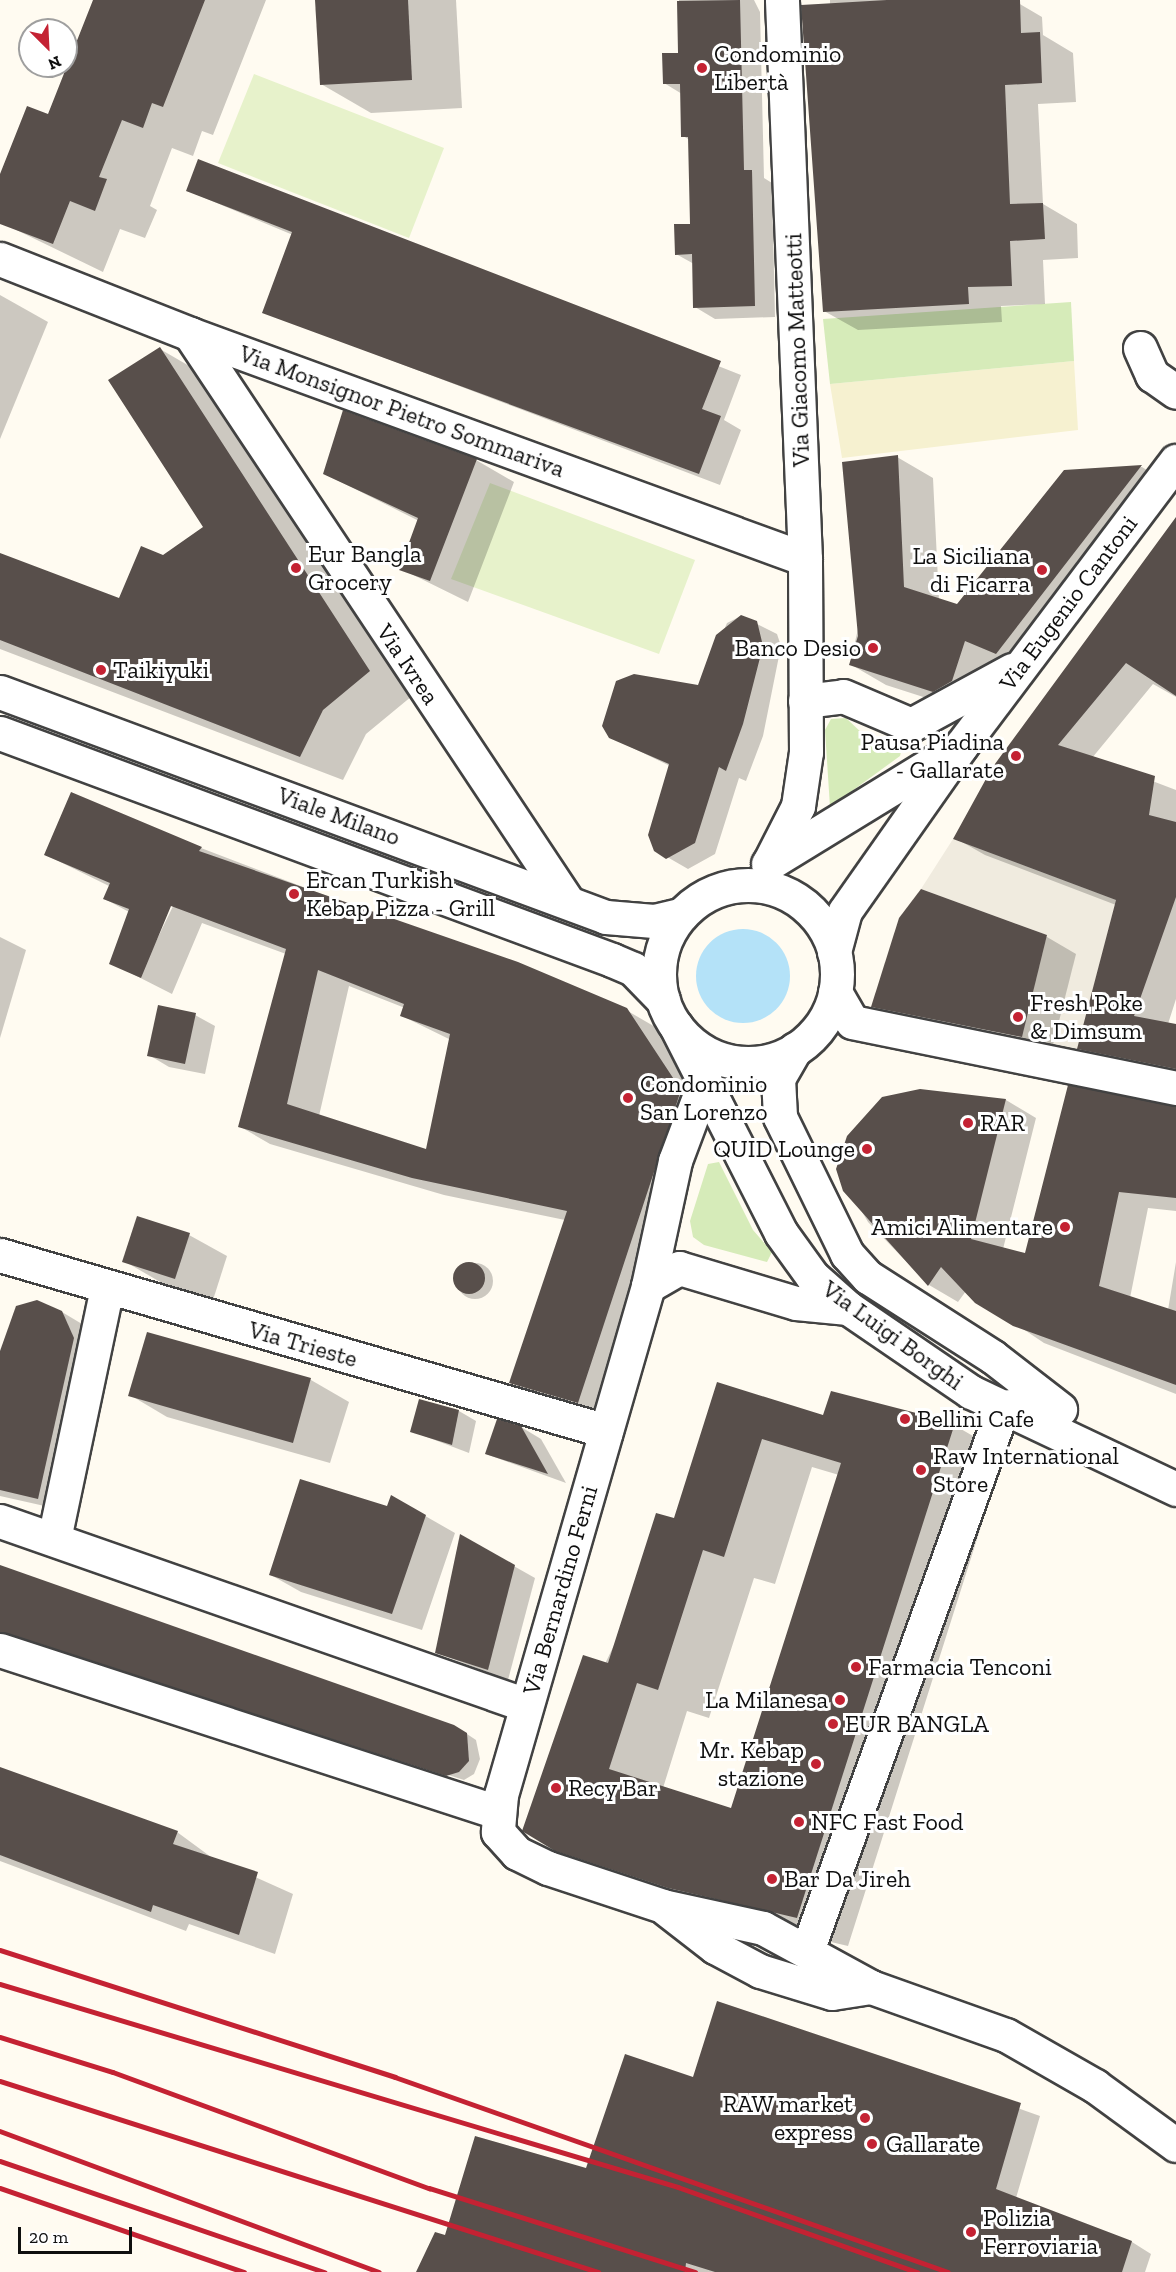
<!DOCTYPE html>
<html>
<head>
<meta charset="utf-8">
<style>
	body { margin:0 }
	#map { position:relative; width:1176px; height:2272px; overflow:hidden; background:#fffbf1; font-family:"Zilla Slab",serif }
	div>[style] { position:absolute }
	.farmland>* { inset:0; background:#f6f1d0 }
	.green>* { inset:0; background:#d6ebb9 }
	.pitch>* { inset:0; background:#e7f2cb }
	.plaza>* { inset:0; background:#f0ebdf }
	.water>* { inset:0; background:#b4e2f8 }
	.round { border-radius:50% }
	.shadow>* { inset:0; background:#0003 }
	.building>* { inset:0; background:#584f4b }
	.roads { filter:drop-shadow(2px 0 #424242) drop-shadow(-2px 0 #424242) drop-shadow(0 2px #424242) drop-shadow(0 -2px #424242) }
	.minor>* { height:33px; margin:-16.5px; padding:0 16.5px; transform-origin:16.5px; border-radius:16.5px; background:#fff }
	.minor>.ring { margin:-16.5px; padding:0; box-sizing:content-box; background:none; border:33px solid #fff; border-radius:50% }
	.rail>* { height:4.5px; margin:-2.25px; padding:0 2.25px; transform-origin:2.25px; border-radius:2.25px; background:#c42233 }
	.dots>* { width:16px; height:16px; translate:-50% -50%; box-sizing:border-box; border:3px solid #fff; border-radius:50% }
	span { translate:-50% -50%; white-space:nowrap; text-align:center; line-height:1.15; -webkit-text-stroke:6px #fff; paint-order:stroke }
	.poi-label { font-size:24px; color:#0f0f0f }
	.left { translate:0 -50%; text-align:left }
	.right { translate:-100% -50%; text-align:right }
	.street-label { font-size:24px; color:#0f0f0f }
	.north { position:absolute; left:18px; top:18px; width:60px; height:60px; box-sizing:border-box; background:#fff; border:2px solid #9f9f9f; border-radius:50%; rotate:156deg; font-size:16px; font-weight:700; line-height:24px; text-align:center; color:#0f0f0f }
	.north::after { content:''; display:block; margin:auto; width:21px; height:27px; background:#c42233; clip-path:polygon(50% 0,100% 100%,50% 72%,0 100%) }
	.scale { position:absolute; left:18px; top:2227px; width:114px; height:27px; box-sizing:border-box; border:3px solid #0f0f0f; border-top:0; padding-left:8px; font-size:18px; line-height:21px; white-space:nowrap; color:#0f0f0f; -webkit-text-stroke:4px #fff; paint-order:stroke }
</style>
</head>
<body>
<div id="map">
	<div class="farmland">
		<i style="clip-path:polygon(1074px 361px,1078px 430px,842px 458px,830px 384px)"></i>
	</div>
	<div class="green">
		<i style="clip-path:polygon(1071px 302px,1074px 361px,830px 384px,823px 319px)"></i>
		<i style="clip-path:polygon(846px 718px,864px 735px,902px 748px,900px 756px,830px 807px,825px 730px,831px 719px)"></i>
		<i style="clip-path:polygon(719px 1162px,753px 1230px,772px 1252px,767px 1262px,704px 1245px,693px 1237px,690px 1221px,708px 1164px)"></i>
	</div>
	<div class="pitch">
		<i style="clip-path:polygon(254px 74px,444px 148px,409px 238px,218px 163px)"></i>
		<i style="clip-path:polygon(490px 483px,695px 560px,659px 654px,451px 579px)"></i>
	</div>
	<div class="plaza">
		<i style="clip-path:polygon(953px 839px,1116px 900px,1076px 1056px,1020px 1044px,1047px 935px,921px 889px)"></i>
	</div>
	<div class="water">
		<i class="round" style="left:696px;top:929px;width:94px;height:94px"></i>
	</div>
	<div class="shadow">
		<i style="clip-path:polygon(94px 0,266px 0,213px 135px,202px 131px,193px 156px,172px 148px,150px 206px,157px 210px,145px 238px,120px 229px,103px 272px,4px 224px,0 208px,0 178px,49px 116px)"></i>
		<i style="clip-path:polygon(317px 0,456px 0,462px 108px,371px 113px,321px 84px)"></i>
		<i style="clip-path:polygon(679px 0,754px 0,760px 12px,764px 178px,772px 183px,775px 317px,715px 319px,695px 307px,694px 264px,676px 254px,692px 225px,690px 140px,683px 136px,682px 94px,664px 83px,680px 54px)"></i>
		<i style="clip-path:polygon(830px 0,1013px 0,1042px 17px,1043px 35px,1073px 53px,1076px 102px,1038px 104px,1043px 204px,1077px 224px,1078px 258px,1043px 260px,1045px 304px,1001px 306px,1002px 322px,858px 330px,824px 311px)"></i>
		<i style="clip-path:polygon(199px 161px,741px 375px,724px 420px,741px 430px,720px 485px,264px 312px,293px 235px,188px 191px)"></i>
		<i style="clip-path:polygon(0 295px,48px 322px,0 439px)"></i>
		<i style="clip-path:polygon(160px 349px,203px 374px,412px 696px,366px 734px,343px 780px,0 649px,0 555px,120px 600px,163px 556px,205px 528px)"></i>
		<i style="clip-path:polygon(897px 457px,933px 478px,939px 600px,958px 606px,1065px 471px,1142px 467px,1176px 489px,1033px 674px,970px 712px,886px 685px,850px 664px)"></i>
		<i style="clip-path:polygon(476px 460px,514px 482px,468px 602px,401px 569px,419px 521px,325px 474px)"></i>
		<i style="clip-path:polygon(1176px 521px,1176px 697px,1153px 684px,1092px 758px,1176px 790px,1176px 999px,1168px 1024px,1176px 1025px,1176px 1079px,1109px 1065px,1079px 1048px,1116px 905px,985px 855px,955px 838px)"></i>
		<i style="clip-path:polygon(741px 616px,777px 634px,781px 646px,763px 736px,746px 781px,739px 778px,715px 854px,688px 869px,655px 850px,670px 766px,610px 737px,699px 687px,727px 623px)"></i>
		<i style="clip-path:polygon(evenodd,201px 848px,626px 1010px,657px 1028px,712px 1109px,609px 1420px,541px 1400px,510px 1382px,565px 1220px,444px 1195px,270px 1144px,239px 1126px,286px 954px,202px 923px,172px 994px,111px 963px,129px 912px,105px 899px,111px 887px,46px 855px,201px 848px,173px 899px,176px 900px,147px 960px,173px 899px,201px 848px,349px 986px,405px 1008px,402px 1016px,451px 1040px,427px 1151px,319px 1116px,349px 986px)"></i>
		<i style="clip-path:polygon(921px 891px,1047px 937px,1076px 954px,1051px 1053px,902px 1023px,873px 1006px)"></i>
		<i style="clip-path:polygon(0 937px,26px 950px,0 1038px)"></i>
		<i style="clip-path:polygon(195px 1015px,215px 1026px,205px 1074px,169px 1067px,149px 1055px)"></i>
		<i style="clip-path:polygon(920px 1090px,1006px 1100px,1036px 1118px,1003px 1249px,1026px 1255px,1176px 1107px,1176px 1211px,1148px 1208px,1130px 1298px,1168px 1310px,1176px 1262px,1176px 1394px,1044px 1343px,966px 1291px,958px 1302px,929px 1285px,868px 1222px,837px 1169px)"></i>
		<i style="clip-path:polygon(189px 1235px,227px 1256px,213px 1300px,162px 1283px,124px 1261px)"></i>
		<i class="round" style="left:457px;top:1263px;width:36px;height:36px"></i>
		<i style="clip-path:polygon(62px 1312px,82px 1324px,94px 1350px,58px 1509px,0 1496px,0 1367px)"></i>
		<i style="clip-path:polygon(148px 1334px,311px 1380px,349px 1402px,330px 1463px,167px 1417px,130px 1395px)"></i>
		<i style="clip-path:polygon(evenodd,718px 1383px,824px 1417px,954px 1425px,1004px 1454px,848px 1946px,720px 1916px,581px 1866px,524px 1830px,675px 1520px,718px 1383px,812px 1467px,839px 1475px,732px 1810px,663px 1788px,687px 1711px,709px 1718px,754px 1578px,775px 1584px,812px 1467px)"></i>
		<i style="clip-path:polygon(459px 1411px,476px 1421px,469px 1453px,411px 1431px)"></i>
		<i style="clip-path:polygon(521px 1427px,541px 1439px,566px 1483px,486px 1454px)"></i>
		<i style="clip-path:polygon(392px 1497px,455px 1533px,422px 1630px,301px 1592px,271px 1575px,388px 1508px)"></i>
		<i style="clip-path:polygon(461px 1536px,535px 1578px,508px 1680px,437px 1653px)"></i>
		<i style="clip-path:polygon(0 1567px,464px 1732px,476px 1740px,480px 1759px,474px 1774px,464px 1780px,17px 1637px,0 1639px)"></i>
		<i style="clip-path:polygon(0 1768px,177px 1832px,211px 1857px,293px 1894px,275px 1954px,189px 1924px,186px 1931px,0 1861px)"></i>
		<i style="clip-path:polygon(718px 2003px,1040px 2116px,1016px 2198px,1132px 2242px,1151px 2254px,1145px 2272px,418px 2272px,446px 2236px,587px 2170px,694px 2079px)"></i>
	</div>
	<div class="building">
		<i style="clip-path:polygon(93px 0,205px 0,163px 107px,152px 103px,143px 128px,122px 120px,99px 177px,107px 179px,95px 211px,70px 201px,53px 244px,0 224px,0 174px,27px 106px,48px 114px)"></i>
		<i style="clip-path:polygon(315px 0,408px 0,412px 80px,320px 85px)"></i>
		<i style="clip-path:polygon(740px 0,744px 170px,752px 170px,755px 306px,693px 308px,692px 254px,675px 255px,674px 224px,690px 224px,688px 137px,681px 137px,680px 84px,663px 84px,662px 53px,678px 53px,677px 1px)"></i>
		<i style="clip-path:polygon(887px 0,1020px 0,1021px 33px,1040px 32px,1042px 83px,1005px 85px,1010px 204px,1043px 203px,1045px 239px,1010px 241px,1012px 286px,968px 287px,969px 304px,823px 312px,801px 5px)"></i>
		<i style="clip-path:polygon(198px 159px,721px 361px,702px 409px,721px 416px,699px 474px,262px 313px,292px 232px,186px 191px)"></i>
		<i style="clip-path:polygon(160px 347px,370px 671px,323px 710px,300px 757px,0 640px,0 553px,119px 598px,141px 546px,163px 555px,203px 527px,108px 380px)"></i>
		<i style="clip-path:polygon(343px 410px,477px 459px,430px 581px,399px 570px,418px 518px,323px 474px)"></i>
		<i style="clip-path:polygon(898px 455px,904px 587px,957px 604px,1064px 470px,1142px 465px,996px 654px,965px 641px,952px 681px,933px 692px,849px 665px,858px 636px,842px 462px)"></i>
		<i style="clip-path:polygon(1176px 517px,1176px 696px,1126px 663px,1058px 745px,1155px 776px,1149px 815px,1176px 822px,1176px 897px,1134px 1016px,1176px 1024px,1176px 1069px,1077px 1049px,1116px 900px,953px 839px,992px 768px)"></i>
		<i style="clip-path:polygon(741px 615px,757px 621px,763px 646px,743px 724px,726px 771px,719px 767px,695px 843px,666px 859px,654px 851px,648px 835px,669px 764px,609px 738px,602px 726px,616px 681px,634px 674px,698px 685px,716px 635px)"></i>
		<i style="clip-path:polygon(evenodd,71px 792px,202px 847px,199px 851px,518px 962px,627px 1008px,681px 1090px,578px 1403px,509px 1383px,567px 1211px,412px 1178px,238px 1127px,286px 949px,171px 906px,141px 978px,109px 964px,129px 909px,103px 899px,110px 883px,44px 855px,71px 792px,318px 970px,404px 1004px,400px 1016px,450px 1034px,426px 1149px,287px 1104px,318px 970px)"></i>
		<i style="clip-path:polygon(921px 889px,1047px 935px,1022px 1037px,871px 1007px,899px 918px)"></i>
		<i style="clip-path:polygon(158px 1005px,196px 1013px,185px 1064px,147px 1056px)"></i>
		<i style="clip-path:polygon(1068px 1085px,1176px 1106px,1176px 1198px,1119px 1192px,1099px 1286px,1176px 1311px,1176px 1385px,1013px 1326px,975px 1303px,941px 1267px,928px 1286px,843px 1191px,836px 1169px,847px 1136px,882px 1097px,920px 1089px,1006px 1099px,971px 1239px,1025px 1253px)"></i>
		<i style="clip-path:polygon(137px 1216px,190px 1233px,175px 1279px,122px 1262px)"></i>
		<i class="round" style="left:453px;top:1262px;width:32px;height:32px"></i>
		<i style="clip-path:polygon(37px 1300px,62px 1311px,74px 1338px,38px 1499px,0 1490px,0 1351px,16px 1306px)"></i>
		<i style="clip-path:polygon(147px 1332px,311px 1378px,293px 1443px,128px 1396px)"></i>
		<i style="clip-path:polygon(evenodd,717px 1382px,823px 1415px,831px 1391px,955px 1423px,797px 1918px,668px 1888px,555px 1851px,522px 1831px,583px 1655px,608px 1663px,656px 1513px,674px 1518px,717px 1382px,762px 1439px,841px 1463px,731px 1808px,609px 1769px,637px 1683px,658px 1690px,703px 1550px,724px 1557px,762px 1439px)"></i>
		<i style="clip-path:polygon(419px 1399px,459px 1410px,452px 1445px,410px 1432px)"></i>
		<i style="clip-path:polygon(497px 1419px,521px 1426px,548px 1474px,485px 1454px)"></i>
		<i style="clip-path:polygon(300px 1479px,387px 1506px,391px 1495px,426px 1515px,392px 1614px,269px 1575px)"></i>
		<i style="clip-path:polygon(460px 1534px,515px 1565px,488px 1670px,435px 1653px)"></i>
		<i style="clip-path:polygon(0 1565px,454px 1725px,467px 1733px,469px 1761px,459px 1772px,446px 1776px,0 1632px)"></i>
		<i style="clip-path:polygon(0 1767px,178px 1831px,173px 1844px,258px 1872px,239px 1935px,153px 1905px,151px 1912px,0 1855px)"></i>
		<i style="clip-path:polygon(717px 2001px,1021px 2103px,996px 2189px,1132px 2241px,1122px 2272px,715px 2272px,686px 2263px,685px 2272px,416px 2272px,435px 2232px,445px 2235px,475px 2136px,586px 2168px,625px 2054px,693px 2077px)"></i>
	</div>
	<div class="roads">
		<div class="minor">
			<i style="left:0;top:259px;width:204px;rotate:21.5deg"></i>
			<i style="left:190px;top:334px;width:655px;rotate:20.1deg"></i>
			<i style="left:190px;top:334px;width:682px;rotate:56.36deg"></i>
			<i style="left:1140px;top:348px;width:30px;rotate:66deg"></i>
			<i style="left:1152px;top:375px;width:29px;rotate:35deg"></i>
			<i style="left:0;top:692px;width:646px;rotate:20.37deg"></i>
			<i style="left:606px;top:917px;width:48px;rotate:4.8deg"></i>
			<i style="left:654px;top:921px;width:28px;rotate:-13deg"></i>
			<i style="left:805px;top:701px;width:38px;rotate:-7deg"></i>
			<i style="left:843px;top:696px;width:74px;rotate:23.1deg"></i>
			<i style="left:911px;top:725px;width:115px;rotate:-28.6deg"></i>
			<i style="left:0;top:733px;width:653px;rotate:20.35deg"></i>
			<i style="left:612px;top:960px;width:23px;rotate:23deg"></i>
			<i style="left:633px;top:969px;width:43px;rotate:45.9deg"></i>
			<i style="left:769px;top:863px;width:64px;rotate:-63deg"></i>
			<i style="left:798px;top:806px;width:55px;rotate:-81.6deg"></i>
			<i style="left:806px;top:752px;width:193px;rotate:-90.3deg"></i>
			<i style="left:805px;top:559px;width:559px;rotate:-92.36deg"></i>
			<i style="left:768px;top:864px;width:212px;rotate:-31.5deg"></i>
			<i class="ring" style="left:659px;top:885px;width:145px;height:145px"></i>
			<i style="left:834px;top:952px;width:42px;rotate:-75deg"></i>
			<i style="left:845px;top:911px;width:202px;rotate:-54.9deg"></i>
			<i style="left:961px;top:746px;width:357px;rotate:-53deg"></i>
			<i style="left:835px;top:992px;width:34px;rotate:60deg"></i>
			<i style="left:852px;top:1022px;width:331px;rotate:11.5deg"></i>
			<i style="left:676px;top:1026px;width:232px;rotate:63.1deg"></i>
			<i style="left:781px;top:1233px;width:53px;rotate:54.2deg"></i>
			<i style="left:812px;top:1276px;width:48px;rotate:41.6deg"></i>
			<i style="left:848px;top:1308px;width:149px;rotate:34.3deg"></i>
			<i style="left:971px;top:1392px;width:227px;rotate:25.3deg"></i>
			<i style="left:795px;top:1049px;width:34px;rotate:120deg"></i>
			<i style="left:778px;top:1078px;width:39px;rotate:87deg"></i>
			<i style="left:780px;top:1117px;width:153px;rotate:63.9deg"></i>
			<i style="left:847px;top:1254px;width:31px;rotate:48deg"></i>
			<i style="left:868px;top:1277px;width:148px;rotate:32.6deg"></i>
			<i style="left:993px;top:1357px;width:85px;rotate:37.8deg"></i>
			<i style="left:705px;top:1081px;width:85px;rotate:110.6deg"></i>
			<i style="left:675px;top:1161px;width:128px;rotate:102.2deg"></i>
			<i style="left:648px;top:1286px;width:530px;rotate:106.11deg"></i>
			<i style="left:501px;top:1795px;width:37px;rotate:95deg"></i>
			<i style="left:498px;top:1832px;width:28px;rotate:48deg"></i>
			<i style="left:517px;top:1853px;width:34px;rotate:26deg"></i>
			<i style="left:548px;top:1868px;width:121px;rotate:18.3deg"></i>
			<i style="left:663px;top:1906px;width:102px;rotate:12.4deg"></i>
			<i style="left:763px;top:1928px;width:123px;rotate:28.6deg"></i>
			<i style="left:871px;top:1987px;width:143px;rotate:19.6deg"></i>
			<i style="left:1006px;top:2035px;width:103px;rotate:29.8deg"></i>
			<i style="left:1095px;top:2086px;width:100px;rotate:36.1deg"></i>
			<i style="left:0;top:1255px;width:631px;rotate:16.19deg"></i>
			<i style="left:648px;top:1286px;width:36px;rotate:-30deg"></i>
			<i style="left:679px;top:1268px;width:122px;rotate:16.7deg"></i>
			<i style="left:796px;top:1303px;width:52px;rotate:5.5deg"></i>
			<i style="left:0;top:1521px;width:557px;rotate:19.28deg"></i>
			<i style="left:54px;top:1539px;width:258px;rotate:-78.1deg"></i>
			<i style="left:0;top:1650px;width:523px;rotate:18.05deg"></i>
			<i style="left:666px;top:1909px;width:62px;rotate:37.8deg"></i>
			<i style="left:715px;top:1947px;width:51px;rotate:28.1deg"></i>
			<i style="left:760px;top:1971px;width:75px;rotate:17deg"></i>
			<i style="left:832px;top:1993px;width:39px;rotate:-9deg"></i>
			<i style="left:808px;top:1948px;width:575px;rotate:-70.18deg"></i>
			<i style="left:1003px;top:1407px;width:46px;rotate:-7.4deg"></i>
		</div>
	</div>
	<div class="rail">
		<i style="left:0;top:1950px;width:415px;rotate:17.8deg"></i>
		<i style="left:395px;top:2077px;width:586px;rotate:19.42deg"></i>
		<i style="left:0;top:1984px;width:708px;rotate:16.67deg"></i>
		<i style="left:678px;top:2187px;width:254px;rotate:19.6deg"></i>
		<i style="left:0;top:2037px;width:118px;rotate:17.2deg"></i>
		<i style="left:113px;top:2072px;width:337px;rotate:20.2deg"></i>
		<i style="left:429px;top:2188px;width:279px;rotate:17.5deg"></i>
		<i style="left:0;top:2081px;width:628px;rotate:17.71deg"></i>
		<i style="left:0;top:2131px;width:404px;rotate:20.4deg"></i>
		<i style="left:0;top:2161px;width:343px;rotate:18.9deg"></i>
		<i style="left:0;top:2188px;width:258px;rotate:19deg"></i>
	</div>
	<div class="dots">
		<i style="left:702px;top:68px;background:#c42233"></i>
		<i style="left:296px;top:568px;background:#c42233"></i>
		<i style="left:1042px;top:570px;background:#c42233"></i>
		<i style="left:873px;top:648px;background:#c42233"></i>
		<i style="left:101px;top:670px;background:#c42233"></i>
		<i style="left:1016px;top:756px;background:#c42233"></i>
		<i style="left:294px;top:894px;background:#c42233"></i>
		<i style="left:1018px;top:1017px;background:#c42233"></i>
		<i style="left:628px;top:1098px;background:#c42233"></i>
		<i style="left:968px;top:1123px;background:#c42233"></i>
		<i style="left:867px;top:1149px;background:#c42233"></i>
		<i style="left:1065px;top:1227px;background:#c42233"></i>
		<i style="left:905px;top:1419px;background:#c42233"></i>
		<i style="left:921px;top:1470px;background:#c42233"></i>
		<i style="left:856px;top:1667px;background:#c42233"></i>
		<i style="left:840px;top:1700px;background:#c42233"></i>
		<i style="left:833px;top:1724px;background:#c42233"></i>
		<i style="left:816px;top:1764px;background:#c42233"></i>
		<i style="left:556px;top:1788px;background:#c42233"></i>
		<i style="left:799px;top:1822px;background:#c42233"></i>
		<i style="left:772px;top:1879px;background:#c42233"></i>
		<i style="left:865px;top:2118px;background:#c42233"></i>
		<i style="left:872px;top:2144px;background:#c42233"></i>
		<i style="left:971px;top:2232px;background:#c42233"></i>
	</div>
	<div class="poi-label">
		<span class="left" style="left:714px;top:68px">Condominio<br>Libertà</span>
		<span class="left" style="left:308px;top:568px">Eur Bangla<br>Grocery</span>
		<span class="right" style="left:1030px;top:570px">La Siciliana<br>di Ficarra</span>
		<span class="right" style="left:861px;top:648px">Banco Desio</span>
		<span class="left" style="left:113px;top:670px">Taikiyuki</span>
		<span class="right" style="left:1004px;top:756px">Pausa Piadina<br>- Gallarate</span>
		<span class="left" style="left:306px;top:894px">Ercan Turkish<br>Kebap Pizza - Grill</span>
		<span class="left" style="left:1030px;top:1017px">Fresh Poke<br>&amp; Dimsum</span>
		<span class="left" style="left:640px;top:1098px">Condominio<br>San Lorenzo</span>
		<span class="left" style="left:980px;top:1123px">RAR</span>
		<span class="right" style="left:855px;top:1149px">QUID Lounge</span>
		<span class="right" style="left:1053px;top:1227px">Amici Alimentare</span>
		<span class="left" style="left:917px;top:1419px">Bellini Cafe</span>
		<span class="left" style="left:933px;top:1470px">Raw International<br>Store</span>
		<span class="left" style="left:868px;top:1667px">Farmacia Tenconi</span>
		<span class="right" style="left:828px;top:1700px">La Milanesa</span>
		<span class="left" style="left:845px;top:1724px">EUR BANGLA</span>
		<span class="right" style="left:804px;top:1764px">Mr. Kebap<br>stazione</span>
		<span class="left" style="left:568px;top:1788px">Recy Bar</span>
		<span class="left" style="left:811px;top:1822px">NFC Fast Food</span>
		<span class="left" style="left:784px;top:1879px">Bar Da Jireh</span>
		<span class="right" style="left:853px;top:2118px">RAW market<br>express</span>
		<span class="left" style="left:886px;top:2144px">Gallarate</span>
		<span class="left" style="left:983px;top:2232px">Polizia<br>Ferroviaria</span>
	</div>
	<div class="street-label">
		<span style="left:797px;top:350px;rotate:-92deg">Via Giacomo Matteotti</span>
		<span style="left:402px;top:411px;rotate:20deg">Via Monsignor Pietro Sommariva</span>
		<span style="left:1068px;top:603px;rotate:-53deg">Via Eugenio Cantoni</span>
		<span style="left:408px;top:664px;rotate:56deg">Via Ivrea</span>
		<span style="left:339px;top:816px;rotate:20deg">Viale Milano</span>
		<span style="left:893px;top:1335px;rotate:36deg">Via Luigi Borghi</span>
		<span style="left:303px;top:1344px;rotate:16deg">Via Trieste</span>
		<span style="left:560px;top:1590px;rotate:-74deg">Via Bernardino Ferni</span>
	</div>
	<div class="north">N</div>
	<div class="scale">20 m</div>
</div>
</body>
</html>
